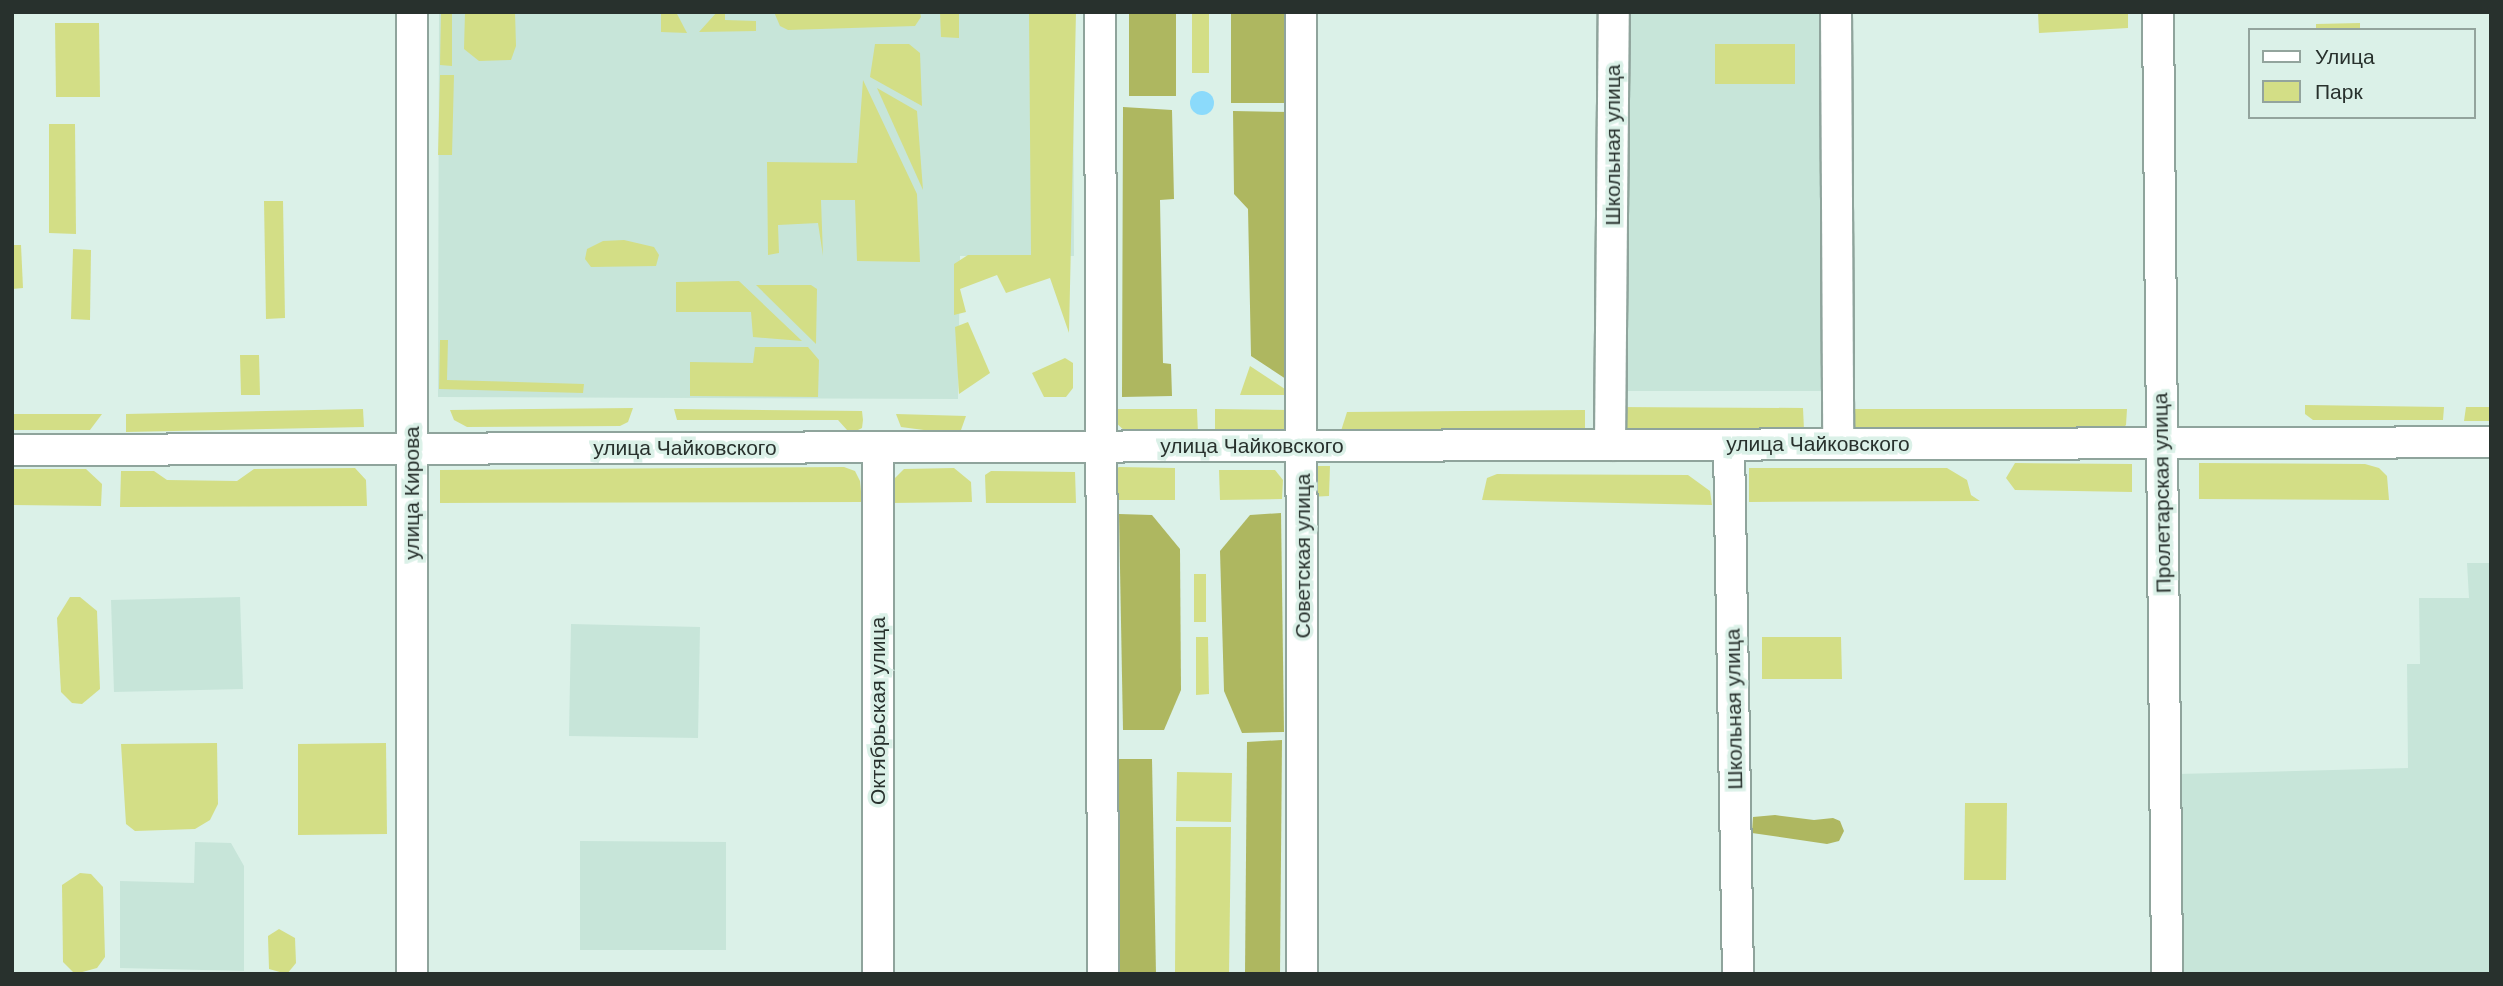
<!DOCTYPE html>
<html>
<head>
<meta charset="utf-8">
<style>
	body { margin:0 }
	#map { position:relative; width:2503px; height:986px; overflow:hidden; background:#dbf1e8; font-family:Arial,sans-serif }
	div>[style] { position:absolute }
	.built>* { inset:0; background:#c7e5d9 }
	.green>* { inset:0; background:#d3de86 }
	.forest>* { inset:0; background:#aeb760 }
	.water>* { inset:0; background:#8bdafb }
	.round { border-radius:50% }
	.roads { filter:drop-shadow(2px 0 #8fa49c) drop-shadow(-2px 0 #8fa49c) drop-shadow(0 2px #8fa49c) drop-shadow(0 -2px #8fa49c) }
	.minor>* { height:30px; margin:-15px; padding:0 15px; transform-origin:15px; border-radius:15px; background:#fff }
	span { translate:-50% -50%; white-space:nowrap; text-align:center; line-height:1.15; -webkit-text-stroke:7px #dbf1e8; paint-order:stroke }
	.street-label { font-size:21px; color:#28312d }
	.frame { position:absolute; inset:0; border:14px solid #28312d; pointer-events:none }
	.legend { position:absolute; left:2248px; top:28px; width:228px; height:91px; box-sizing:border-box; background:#dbf1e8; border:2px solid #93a49d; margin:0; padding:9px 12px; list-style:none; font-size:21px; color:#28312d }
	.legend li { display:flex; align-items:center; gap:14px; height:35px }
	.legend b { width:35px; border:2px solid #93a49d }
</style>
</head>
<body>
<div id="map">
	<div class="built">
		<i style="clip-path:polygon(439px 12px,1073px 12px,1074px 256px,960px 256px,958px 399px,438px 397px)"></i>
		<i style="clip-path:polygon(1625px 12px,1828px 12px,1822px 391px,1621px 391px)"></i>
		<i style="clip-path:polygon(2467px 563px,2491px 563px,2491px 974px,2178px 974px,2178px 774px,2408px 768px,2407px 664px,2420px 664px,2419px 598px,2469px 598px)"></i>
		<i style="clip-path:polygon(240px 597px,243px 689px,114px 692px,111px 600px)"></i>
		<i style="clip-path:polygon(571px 624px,700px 627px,698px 738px,569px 736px)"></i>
		<i style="clip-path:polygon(580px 841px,726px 842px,726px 950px,580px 950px)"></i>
		<i style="clip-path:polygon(195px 842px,231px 843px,244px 866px,244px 971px,120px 968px,120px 881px,194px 883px)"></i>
	</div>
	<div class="green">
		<i style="clip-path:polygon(441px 12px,452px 12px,452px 66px,440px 65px)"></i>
		<i style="clip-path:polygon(465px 12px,515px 12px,516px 46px,511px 60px,479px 61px,464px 49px)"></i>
		<i style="clip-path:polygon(661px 12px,676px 12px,687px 33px,661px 32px)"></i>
		<i style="clip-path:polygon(717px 12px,725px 12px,725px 20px,756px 21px,756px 31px,699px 32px)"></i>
		<i style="clip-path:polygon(774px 12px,920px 12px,921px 17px,915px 26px,788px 30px,780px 26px)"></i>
		<i style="clip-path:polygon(940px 12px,959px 12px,959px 38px,941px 37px)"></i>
		<i style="clip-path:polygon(1029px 12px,1076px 12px,1069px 333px,1050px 278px,1006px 293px,997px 275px,960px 289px,966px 312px,954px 315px,954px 264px,968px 255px,1031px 255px)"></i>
		<i style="clip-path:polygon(1192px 12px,1209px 12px,1209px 73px,1192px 73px)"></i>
		<i style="clip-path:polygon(2038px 12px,2128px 12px,2128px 28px,2039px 33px)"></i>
		<i style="clip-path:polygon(55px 23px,99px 23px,100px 97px,56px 97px)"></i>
		<i style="clip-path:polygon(2360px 23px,2360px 30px,2316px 30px,2316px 24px)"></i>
		<i style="clip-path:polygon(875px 44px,909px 44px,920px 53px,922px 106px,870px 77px)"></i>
		<i style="clip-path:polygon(1715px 44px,1795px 44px,1795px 84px,1715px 84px)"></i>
		<i style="clip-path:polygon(440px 75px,454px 75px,452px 155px,438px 155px)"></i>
		<i style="clip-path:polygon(863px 80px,917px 194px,920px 262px,857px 261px,855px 200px,821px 200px,823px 256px,818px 223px,778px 225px,779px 253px,768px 255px,767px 162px,857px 163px)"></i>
		<i style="clip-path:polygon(877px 88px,917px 111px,923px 190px)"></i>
		<i style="clip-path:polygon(49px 124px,75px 124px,76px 234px,49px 233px)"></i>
		<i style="clip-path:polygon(264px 201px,283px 201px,285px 318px,266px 319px)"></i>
		<i style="clip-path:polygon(624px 240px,654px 247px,659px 255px,656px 266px,591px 267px,585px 259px,587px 249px,603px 241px)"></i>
		<i style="clip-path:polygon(12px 245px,21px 245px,23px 288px,12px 289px)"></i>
		<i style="clip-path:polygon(73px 249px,91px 250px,90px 320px,71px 319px)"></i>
		<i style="clip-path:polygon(739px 281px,802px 341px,753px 337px,751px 312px,676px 312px,676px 282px)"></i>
		<i style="clip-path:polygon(756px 285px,811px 285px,817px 289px,816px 344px)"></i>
		<i style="clip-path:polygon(968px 322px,990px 373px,959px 394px,955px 327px)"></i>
		<i style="clip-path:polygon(440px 340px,448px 340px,447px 380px,584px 384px,583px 393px,439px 389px)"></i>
		<i style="clip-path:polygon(755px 347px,808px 347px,819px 360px,818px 397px,690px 396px,690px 362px,753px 363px)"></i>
		<i style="clip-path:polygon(240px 355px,259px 355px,260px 395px,241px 395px)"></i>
		<i style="clip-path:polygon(1065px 358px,1073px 363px,1073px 388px,1066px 397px,1044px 397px,1032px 373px)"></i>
		<i style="clip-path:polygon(1250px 366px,1288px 391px,1288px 395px,1240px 395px)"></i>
		<i style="clip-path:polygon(2305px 405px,2444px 407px,2443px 420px,2313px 420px,2305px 414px)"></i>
		<i style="clip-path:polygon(1617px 407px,1803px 408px,1804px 430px,1623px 429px)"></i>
		<i style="clip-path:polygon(2466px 407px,2491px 407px,2491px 421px,2464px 421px)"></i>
		<i style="clip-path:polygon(633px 408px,628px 422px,620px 426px,467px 427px,454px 420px,450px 410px)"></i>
		<i style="clip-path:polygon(363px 409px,364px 427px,126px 432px,126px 414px)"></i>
		<i style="clip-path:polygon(674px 409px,862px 411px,863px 420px,862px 428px,856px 431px,847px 430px,838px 420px,677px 420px)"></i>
		<i style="clip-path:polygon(1114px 409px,1197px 409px,1198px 434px,1127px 433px,1113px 420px)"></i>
		<i style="clip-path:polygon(1215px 409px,1291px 410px,1287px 431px,1277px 434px,1215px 432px)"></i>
		<i style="clip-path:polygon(1846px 409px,2127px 409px,2126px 425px,2119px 432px,1846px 431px)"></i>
		<i style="clip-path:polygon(1585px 410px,1585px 433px,1341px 431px,1347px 412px)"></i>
		<i style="clip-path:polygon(12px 414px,102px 414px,90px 430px,12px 430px)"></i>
		<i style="clip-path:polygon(896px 414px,966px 416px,961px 430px,939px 432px,901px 427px)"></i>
		<i style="clip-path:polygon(2015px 463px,2132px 464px,2132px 492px,2015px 490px,2006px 478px)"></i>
		<i style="clip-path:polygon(2199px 463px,2365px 464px,2379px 468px,2387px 476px,2389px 500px,2199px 499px)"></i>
		<i style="clip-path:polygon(1318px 466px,1330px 466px,1329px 496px,1309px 497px,1312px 469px)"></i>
		<i style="clip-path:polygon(844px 467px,855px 471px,860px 481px,862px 502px,440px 503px,440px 470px)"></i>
		<i style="clip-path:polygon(1119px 467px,1175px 468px,1175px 500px,1110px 500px,1113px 471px)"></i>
		<i style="clip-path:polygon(355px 468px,366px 480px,367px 506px,120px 507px,121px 471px,154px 471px,167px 480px,237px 481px,254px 469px)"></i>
		<i style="clip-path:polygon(954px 468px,971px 482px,972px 502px,891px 503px,894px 479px,904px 469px)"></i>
		<i style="clip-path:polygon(1749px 468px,1947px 468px,1967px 480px,1971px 495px,1980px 501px,1749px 502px)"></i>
		<i style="clip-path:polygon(12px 469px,86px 469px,102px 484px,101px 506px,12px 505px)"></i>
		<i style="clip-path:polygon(1219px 470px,1275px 470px,1283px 480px,1282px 499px,1220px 500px)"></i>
		<i style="clip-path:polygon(991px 471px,1075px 472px,1076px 503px,986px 503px,985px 475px)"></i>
		<i style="clip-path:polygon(1497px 474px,1688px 475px,1710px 491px,1712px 505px,1482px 500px,1487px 478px)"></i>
		<i style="clip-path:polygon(1194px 574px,1206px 574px,1206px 622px,1194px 622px)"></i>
		<i style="clip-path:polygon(70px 597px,80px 597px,97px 611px,100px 689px,82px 704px,72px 703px,61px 692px,57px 618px)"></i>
		<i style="clip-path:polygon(1196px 637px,1208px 637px,1209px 694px,1196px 695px)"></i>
		<i style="clip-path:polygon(1762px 637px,1841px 637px,1842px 679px,1762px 679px)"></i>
		<i style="clip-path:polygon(217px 743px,218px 804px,210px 820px,195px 829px,135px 831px,126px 824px,121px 744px)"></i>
		<i style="clip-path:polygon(386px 743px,387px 834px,298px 835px,298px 744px)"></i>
		<i style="clip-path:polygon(1177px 772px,1232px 773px,1231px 822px,1176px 821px)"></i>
		<i style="clip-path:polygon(1965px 803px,2007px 803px,2006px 880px,1964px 880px)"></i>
		<i style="clip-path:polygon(1176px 827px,1231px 827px,1229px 974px,1175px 974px)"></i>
		<i style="clip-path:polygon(80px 873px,91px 874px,103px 887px,105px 957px,97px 968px,75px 974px,63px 962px,62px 885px)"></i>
		<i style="clip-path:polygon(279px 929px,295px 938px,296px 963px,287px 974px,269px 969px,268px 936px)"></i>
	</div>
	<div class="forest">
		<i style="clip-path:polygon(1129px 12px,1176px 12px,1176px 96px,1129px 96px)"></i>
		<i style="clip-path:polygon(1231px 12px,1291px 12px,1291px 103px,1231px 103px)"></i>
		<i style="clip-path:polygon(1123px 107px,1172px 110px,1174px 199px,1160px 200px,1163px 363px,1171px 364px,1172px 396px,1122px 397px)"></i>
		<i style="clip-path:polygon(1233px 111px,1292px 112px,1292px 383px,1251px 356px,1248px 209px,1234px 194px)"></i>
		<i style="clip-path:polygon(1281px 513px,1284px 732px,1242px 733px,1224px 691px,1220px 551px,1250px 515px)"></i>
		<i style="clip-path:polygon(1119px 514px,1152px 515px,1180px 549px,1181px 690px,1164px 730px,1123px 730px)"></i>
		<i style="clip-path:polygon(1282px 740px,1280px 974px,1245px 974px,1247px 742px)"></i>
		<i style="clip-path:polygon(1112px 759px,1152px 759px,1156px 974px,1116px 974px)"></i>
		<i style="clip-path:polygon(1775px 815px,1814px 820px,1833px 818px,1840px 821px,1844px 831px,1839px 841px,1827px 844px,1752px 833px,1753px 817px)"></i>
	</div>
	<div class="water">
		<i class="round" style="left:1190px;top:91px;width:24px;height:24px"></i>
	</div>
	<div class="roads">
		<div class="minor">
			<i style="left:412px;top:12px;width:962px;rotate:90deg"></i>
			<i style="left:1100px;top:12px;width:962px;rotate:89.82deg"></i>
			<i style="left:1301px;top:12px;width:962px;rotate:89.94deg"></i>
			<i style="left:1836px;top:12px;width:432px;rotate:89.7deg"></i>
			<i style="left:2158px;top:12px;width:962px;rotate:89.46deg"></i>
			<i style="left:1610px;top:445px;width:433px;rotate:-89.5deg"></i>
			<i style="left:1729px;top:445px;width:529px;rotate:89.03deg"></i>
			<i style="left:12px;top:450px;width:2479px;rotate:-0.18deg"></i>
			<i style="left:878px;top:974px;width:526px;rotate:-90deg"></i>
		</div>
	</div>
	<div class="street-label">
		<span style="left:1613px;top:145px;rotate:-90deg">Школьная улица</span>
		<span style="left:1818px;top:444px">улица Чайковского</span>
		<span style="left:1252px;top:446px">улица Чайковского</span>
		<span style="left:685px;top:448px">улица Чайковского</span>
		<span style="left:412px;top:493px;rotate:-90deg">улица Кирова</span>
		<span style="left:2162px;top:493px;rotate:-91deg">Пролетарская улица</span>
		<span style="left:1303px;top:556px;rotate:-90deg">Советская улица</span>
		<span style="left:1734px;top:709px;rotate:-91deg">Школьная улица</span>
		<span style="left:878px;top:711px;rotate:-90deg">Октябрьская улица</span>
	</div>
	<div class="frame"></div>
	<ul class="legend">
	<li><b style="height:9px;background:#fff"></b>Улица</li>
	<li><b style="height:19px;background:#d3de86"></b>Парк</li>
	</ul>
</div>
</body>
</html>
